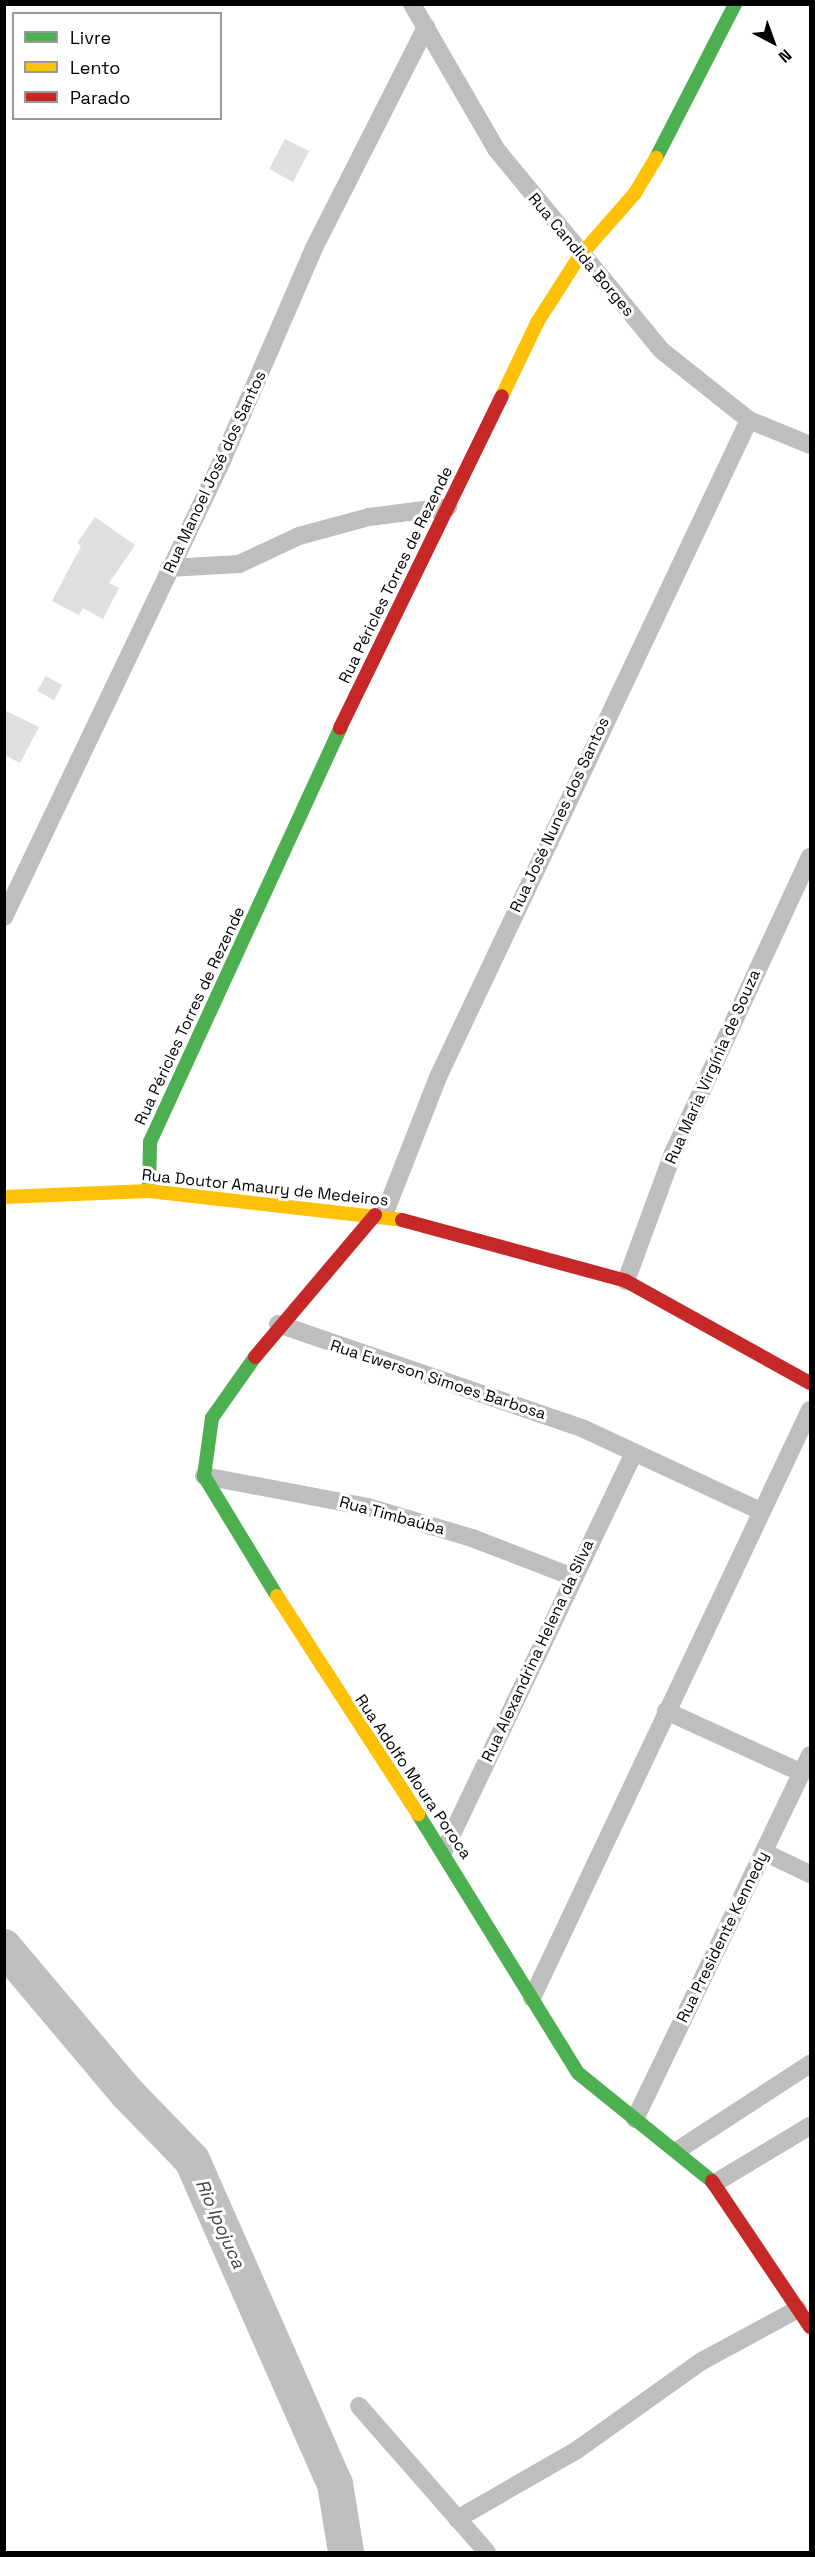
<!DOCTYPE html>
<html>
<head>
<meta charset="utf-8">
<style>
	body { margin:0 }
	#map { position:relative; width:815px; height:2557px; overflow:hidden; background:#fff; font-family:"Space Grotesk",sans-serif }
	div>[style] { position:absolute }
	.river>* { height:36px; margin:-18px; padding:0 18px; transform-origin:18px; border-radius:18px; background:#bfbfbf }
	.building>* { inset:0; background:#dfdfdf }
	.street>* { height:18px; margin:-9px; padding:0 9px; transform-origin:9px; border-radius:9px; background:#bebebe }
	.fast>* { height:14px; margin:-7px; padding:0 7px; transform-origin:7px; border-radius:7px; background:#4caf50 }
	.slow>* { height:14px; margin:-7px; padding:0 7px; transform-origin:7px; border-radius:7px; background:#ffc107 }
	.jam>* { height:14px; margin:-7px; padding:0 7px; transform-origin:7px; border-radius:7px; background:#c62828 }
	span { translate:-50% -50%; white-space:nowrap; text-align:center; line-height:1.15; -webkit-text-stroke:6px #fff; paint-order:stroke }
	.street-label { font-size:16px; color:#000 }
	.water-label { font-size:18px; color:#444; font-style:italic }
	.frame { position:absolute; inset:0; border:6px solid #000; pointer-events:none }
	.legend { position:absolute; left:12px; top:12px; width:210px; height:108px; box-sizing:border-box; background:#fff; border:2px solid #999; margin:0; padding:8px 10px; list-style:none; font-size:18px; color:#000 }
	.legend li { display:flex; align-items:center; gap:12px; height:30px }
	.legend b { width:30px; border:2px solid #999 }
	.north { position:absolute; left:743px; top:12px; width:60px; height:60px; -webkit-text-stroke:4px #fff; paint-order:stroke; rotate:139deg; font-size:16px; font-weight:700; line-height:24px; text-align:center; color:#000 }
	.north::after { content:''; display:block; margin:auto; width:21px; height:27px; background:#000; clip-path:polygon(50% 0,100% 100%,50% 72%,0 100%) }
</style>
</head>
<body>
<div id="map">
	<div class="river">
		<i style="left:4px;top:1947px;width:191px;rotate:49.9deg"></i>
		<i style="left:127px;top:2093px;width:93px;rotate:45.9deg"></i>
		<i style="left:192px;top:2160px;width:354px;rotate:66.2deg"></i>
		<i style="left:335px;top:2484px;width:69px;rotate:80.8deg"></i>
	</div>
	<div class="building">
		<i style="clip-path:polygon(285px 139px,309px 151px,293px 182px,269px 169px)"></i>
		<i style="clip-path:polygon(95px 517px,135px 545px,109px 583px,119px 588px,103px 619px,83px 608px,79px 615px,52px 601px,81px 546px,77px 543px)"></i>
		<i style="clip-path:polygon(46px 676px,62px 685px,54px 700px,37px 691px)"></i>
		<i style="clip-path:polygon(4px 710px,39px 727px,20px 763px,4px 755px)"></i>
	</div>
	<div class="street">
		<i style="left:412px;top:4px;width:168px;rotate:59.9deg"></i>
		<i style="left:496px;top:149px;width:260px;rotate:50.6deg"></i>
		<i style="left:661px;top:350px;width:112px;rotate:38.5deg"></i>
		<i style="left:749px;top:420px;width:66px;rotate:22.3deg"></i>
		<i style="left:169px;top:568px;width:70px;rotate:-3.3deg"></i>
		<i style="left:239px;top:564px;width:66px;rotate:-25deg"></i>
		<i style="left:299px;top:536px;width:73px;rotate:-15.2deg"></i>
		<i style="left:369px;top:517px;width:80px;rotate:-7.2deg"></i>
		<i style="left:4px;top:917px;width:503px;rotate:-64.45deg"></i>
		<i style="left:221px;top:463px;width:234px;rotate:-66.6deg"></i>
		<i style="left:314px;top:248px;width:248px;rotate:-63.1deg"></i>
		<i style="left:384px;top:1215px;width:150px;rotate:-68.6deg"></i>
		<i style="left:439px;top:1075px;width:725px;rotate:-64.67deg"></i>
		<i style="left:626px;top:1281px;width:136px;rotate:-69.8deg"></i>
		<i style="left:673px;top:1153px;width:326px;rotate:-65.2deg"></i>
		<i style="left:278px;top:1324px;width:324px;rotate:18.9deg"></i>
		<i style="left:584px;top:1429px;width:195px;rotate:24.9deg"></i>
		<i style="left:204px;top:1476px;width:167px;rotate:10.7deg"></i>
		<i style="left:368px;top:1507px;width:109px;rotate:16.6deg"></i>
		<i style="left:472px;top:1538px;width:108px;rotate:21.1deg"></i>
		<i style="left:666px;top:1711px;width:149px;rotate:24.5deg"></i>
		<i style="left:444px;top:1851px;width:442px;rotate:-64.5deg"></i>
		<i style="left:764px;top:1852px;width:51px;rotate:25.6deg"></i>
		<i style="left:532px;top:1998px;width:650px;rotate:-64.7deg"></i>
		<i style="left:635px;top:2119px;width:404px;rotate:-64.3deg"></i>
		<i style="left:678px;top:2150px;width:158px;rotate:-33.1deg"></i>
		<i style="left:715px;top:2183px;width:111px;rotate:-31deg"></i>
		<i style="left:359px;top:2406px;width:194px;rotate:48.8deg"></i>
		<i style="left:457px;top:2519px;width:138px;rotate:-29.9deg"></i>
		<i style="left:577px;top:2450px;width:153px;rotate:-35.5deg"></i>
		<i style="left:702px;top:2361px;width:109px;rotate:-28.4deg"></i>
	</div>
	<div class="fast">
		<i style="left:656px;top:158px;width:173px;rotate:-62.8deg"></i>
		<i style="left:149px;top:1191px;width:49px;rotate:-88.8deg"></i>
		<i style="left:150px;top:1142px;width:456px;rotate:-65.3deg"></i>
		<i style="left:255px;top:1357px;width:75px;rotate:125.2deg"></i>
		<i style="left:212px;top:1418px;width:59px;rotate:97.9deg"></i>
		<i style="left:204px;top:1476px;width:140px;rotate:58.7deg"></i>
		<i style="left:418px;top:1814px;width:304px;rotate:58.3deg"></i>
		<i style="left:578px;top:2073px;width:172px;rotate:38.9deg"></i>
	</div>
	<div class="slow">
		<i style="left:502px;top:396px;width:83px;rotate:-64.4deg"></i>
		<i style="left:538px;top:321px;width:76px;rotate:-57.4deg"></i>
		<i style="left:579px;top:257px;width:85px;rotate:-48.8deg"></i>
		<i style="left:635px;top:193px;width:41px;rotate:-59deg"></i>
		<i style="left:4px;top:1197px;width:145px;rotate:-2.4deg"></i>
		<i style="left:149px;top:1191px;width:255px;rotate:6.5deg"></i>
		<i style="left:277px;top:1596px;width:260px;rotate:57.1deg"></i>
	</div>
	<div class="jam">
		<i style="left:340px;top:728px;width:369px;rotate:-64deg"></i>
		<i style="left:402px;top:1220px;width:232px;rotate:15.2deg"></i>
		<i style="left:626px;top:1281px;width:210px;rotate:29deg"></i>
		<i style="left:255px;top:1357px;width:186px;rotate:-49.8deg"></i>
		<i style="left:712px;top:2181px;width:176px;rotate:56.1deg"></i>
	</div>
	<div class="street-label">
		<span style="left:581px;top:255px;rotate:50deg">Rua Candida Borges</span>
		<span style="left:215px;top:472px;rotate:-65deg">Rua Manoel José dos Santos</span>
		<span style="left:396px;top:575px;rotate:-64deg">Rua Péricles Torres de Rezende</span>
		<span style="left:560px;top:815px;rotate:-65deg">Rua José Nunes dos Santos</span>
		<span style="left:190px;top:1016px;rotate:-65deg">Rua Péricles Torres de Rezende</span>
		<span style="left:713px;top:1067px;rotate:-66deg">Rua Maria Virgínia de Souza</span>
		<span style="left:265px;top:1188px;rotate:6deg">Rua Doutor Amaury de Medeiros</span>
		<span style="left:438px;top:1380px;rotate:18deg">Rua Ewerson Simoes Barbosa</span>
		<span style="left:392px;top:1516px;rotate:15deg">Rua Timbaúba</span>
		<span style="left:538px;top:1651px;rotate:-65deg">Rua Alexandrina Helena da Silva</span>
		<span style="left:413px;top:1777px;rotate:56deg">Rua Adolfo Moura Poroca</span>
		<span style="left:723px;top:1937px;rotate:-64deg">Rua Presidente Kennedy</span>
	</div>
	<div class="water-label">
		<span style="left:220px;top:2224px;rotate:66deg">Rio Ipojuca</span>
	</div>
	<div class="frame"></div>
	<ul class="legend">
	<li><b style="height:8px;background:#4caf50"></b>Livre</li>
	<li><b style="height:8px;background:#ffc107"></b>Lento</li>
	<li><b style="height:8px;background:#c62828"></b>Parado</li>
	</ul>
	<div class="north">N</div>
</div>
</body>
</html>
